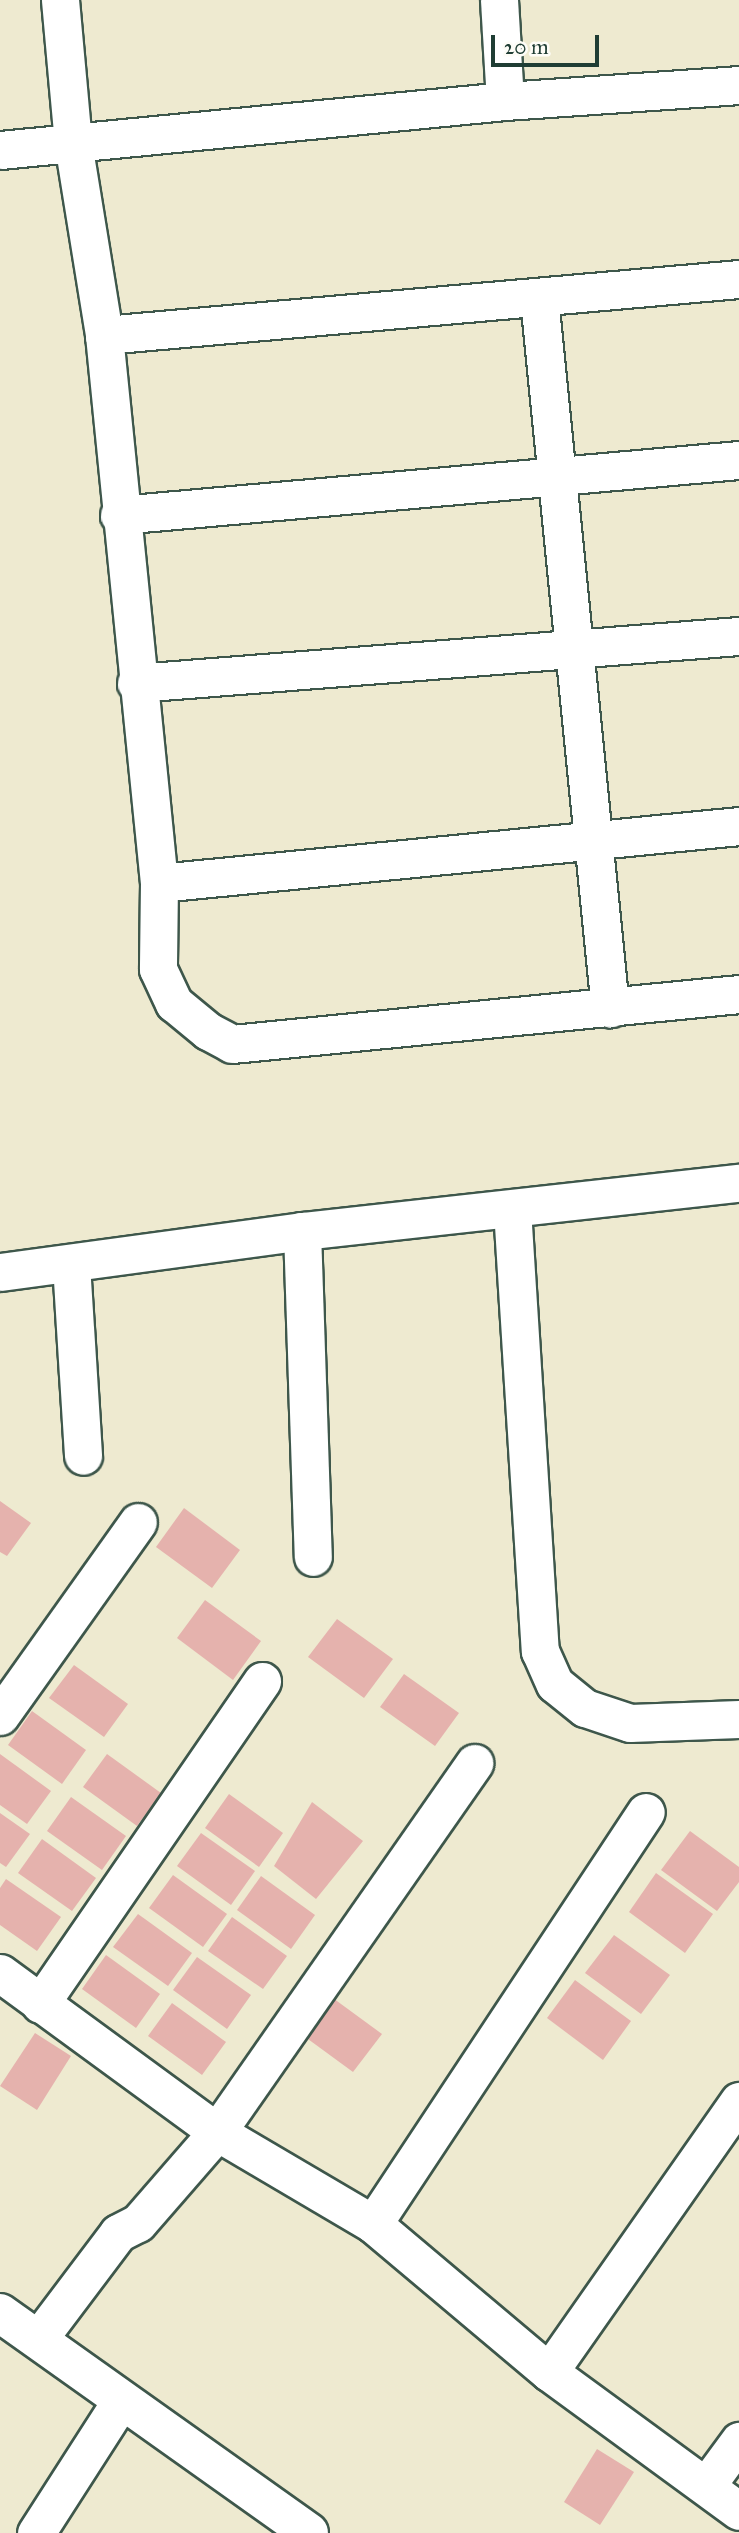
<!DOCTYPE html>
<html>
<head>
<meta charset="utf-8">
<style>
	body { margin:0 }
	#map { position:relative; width:739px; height:2533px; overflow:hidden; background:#eeead0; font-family:"IM FELL Great Primer",serif }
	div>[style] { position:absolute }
	.building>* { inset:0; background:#e5b2ad }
	.roads { filter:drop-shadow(2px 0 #3e574b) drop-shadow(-2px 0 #3e574b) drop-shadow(0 2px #3e574b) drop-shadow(0 -2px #3e574b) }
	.minor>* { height:37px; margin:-18.5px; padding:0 18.5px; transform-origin:18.5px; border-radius:18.5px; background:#fff }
	.secondary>* { height:38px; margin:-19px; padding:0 19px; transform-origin:19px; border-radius:19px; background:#fff }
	span { translate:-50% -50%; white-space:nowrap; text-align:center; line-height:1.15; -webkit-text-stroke:7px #fdfcf7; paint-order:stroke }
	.scale { position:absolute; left:491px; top:35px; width:108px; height:32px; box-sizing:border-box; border:4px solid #1f3d34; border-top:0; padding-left:9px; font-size:21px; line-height:24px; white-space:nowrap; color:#1f3d34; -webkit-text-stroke:5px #fdfcf7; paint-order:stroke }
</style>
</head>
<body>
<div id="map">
	<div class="building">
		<i style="clip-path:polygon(0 1501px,31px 1523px,7px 1556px,0 1552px)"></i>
		<i style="clip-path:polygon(184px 1508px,240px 1550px,212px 1588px,156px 1547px)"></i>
		<i style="clip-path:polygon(205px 1600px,261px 1641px,233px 1680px,177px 1638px)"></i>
		<i style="clip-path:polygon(337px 1619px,393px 1659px,364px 1698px,308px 1657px)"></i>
		<i style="clip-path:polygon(74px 1665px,128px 1704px,104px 1737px,49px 1698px)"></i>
		<i style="clip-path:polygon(404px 1674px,459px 1713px,435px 1746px,380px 1707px)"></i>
		<i style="clip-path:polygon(32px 1711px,86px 1750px,62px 1784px,8px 1745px)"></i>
		<i style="clip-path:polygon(0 1754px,51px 1791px,27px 1824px,0 1805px)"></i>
		<i style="clip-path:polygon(107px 1754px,161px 1793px,137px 1826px,83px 1787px)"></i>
		<i style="clip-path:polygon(229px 1794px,283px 1833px,259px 1867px,205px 1828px)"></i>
		<i style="clip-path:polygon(71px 1797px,126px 1836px,102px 1870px,47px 1831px)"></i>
		<i style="clip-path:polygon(312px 1802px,363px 1841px,316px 1899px,274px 1866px)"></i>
		<i style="clip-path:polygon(0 1813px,30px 1834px,6px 1867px,0 1863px)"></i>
		<i style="clip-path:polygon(690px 1831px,739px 1867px,739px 1882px,717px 1911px,661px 1870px)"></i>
		<i style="clip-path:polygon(201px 1833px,255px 1871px,231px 1905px,177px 1866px)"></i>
		<i style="clip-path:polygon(42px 1839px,96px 1878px,72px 1911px,18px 1873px)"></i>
		<i style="clip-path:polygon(656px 1873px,713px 1914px,685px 1953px,629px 1912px)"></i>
		<i style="clip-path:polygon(173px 1875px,227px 1914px,203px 1947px,149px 1908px)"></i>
		<i style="clip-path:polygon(261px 1876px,315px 1915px,291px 1949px,237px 1910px)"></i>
		<i style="clip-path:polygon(6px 1879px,61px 1917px,37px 1951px,0 1925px,0 1888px)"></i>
		<i style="clip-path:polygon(138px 1914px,192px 1953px,168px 1986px,113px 1947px)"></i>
		<i style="clip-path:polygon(232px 1917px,287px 1956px,263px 1989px,208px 1951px)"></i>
		<i style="clip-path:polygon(614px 1935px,670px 1975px,641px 2014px,585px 1973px)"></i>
		<i style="clip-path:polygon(106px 1955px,160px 1994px,136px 2028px,82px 1989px)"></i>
		<i style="clip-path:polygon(197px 1957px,251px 1995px,227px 2029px,173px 1990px)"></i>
		<i style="clip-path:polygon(575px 1980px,631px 2021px,603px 2060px,547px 2018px)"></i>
		<i style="clip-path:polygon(326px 1993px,382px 2034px,353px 2072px,297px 2031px)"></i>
		<i style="clip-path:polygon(172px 2003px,226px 2042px,202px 2075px,148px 2036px)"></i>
		<i style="clip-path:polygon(35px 2033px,71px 2056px,37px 2110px,0 2086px)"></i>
		<i style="clip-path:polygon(597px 2449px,634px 2472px,600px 2525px,564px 2502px)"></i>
	</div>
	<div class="roads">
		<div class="minor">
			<i style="left:60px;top:0;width:144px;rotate:84.8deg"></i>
			<i style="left:73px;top:143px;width:194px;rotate:80.8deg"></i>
			<i style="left:104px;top:335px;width:551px;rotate:84.27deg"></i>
			<i style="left:159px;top:883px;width:86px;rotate:90.7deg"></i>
			<i style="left:158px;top:969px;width:38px;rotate:65deg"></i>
			<i style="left:174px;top:1003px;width:44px;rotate:39.5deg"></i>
			<i style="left:208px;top:1031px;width:27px;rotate:28deg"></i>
			<i style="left:232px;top:1044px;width:509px;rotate:-5.63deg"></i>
			<i style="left:499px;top:0;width:101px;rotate:86.6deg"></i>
			<i style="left:0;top:150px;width:507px;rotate:-5.54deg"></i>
			<i style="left:505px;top:101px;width:235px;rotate:-3.9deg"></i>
			<i style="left:539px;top:298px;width:714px;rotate:84.29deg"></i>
			<i style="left:104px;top:335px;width:637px;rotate:-5.04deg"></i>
			<i style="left:119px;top:515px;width:622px;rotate:-5.07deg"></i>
			<i style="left:136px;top:683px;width:605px;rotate:-4.46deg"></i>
			<i style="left:159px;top:883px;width:583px;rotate:-5.61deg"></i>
			<i style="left:512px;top:1209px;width:443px;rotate:86.4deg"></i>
			<i style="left:540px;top:1651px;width:36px;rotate:66deg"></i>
			<i style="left:555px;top:1684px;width:38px;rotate:39deg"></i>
			<i style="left:585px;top:1708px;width:47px;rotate:18.4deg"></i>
			<i style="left:630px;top:1723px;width:109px;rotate:-2.1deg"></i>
			<i style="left:302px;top:1231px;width:326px;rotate:88.1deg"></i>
			<i style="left:71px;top:1264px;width:192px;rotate:86.4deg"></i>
			<i style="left:0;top:1272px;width:305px;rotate:-7.7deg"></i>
			<i style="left:302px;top:1231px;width:440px;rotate:-6.3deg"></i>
			<i style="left:0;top:1716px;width:238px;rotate:-54.6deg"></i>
			<i style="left:0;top:1973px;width:269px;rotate:36.2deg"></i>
			<i style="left:217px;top:2132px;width:181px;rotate:30.5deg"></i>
			<i style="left:373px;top:2224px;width:230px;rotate:40.1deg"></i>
			<i style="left:549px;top:2372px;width:235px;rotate:36.2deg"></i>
			<i style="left:40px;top:2004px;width:392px;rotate:-55.5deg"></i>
			<i style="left:373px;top:2224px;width:494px;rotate:-56.5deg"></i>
			<i style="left:39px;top:2338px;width:131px;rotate:-53deg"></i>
			<i style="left:118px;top:2233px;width:22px;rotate:-27deg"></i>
			<i style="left:138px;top:2223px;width:121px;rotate:-49deg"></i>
			<i style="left:217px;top:2132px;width:450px;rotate:-55.1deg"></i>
			<i style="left:549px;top:2372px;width:331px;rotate:-55deg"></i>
			<i style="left:706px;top:2486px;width:56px;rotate:-53.7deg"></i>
			<i style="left:36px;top:2533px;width:156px;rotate:-57.3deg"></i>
		</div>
		<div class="secondary">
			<i style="left:0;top:2313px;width:379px;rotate:35.4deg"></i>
		</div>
	</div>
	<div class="scale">20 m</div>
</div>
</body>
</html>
